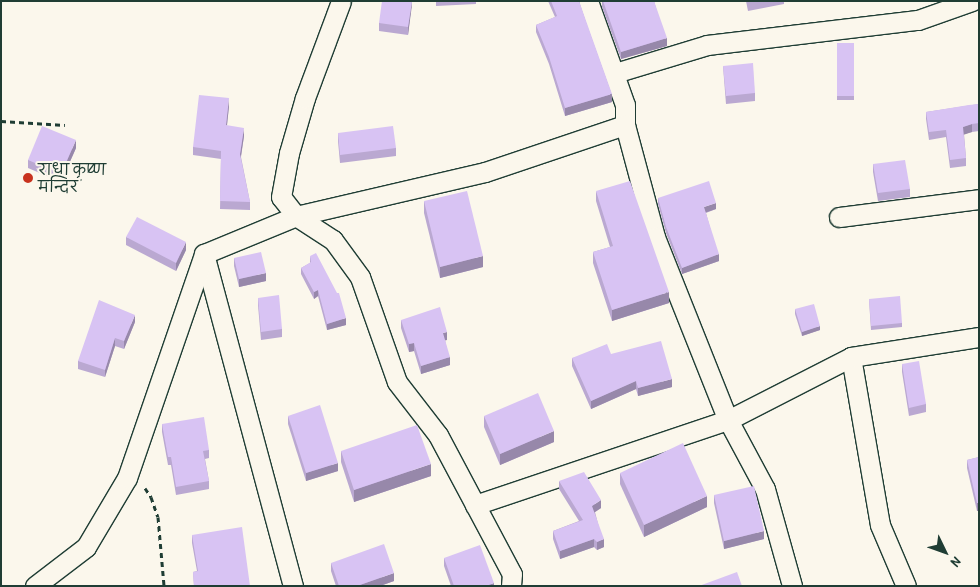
<!DOCTYPE html>
<html>
<head>
<meta charset="utf-8">
<style>
	body { margin:0 }
	#map { position:relative; width:980px; height:587px; overflow:hidden; background:#fbf7ec; font-family:"Patrick Hand","Playpen Sans Deva",sans-serif }
	div>[style] { position:absolute }
	.path>* { height:3px; margin-top:-1.5px; transform-origin:0; background:repeating-linear-gradient(90deg,#1f3d34 0 5px,transparent 0 9px) }
	.roads { filter:drop-shadow(1px 0 #1f3d34) drop-shadow(-1px 0 #1f3d34) drop-shadow(0 1px #1f3d34) drop-shadow(0 -1px #1f3d34) }
	.street>* { height:19px; margin:-9.5px; padding:0 9.5px; transform-origin:9.5px; border-radius:9.5px; background:#fbf7ec }
	.wall>* { inset:0; background:#baa8d1 }
	.shaded-wall>* { inset:0; background:#9788aa }
	.building>* { inset:0; background:#d8c3f3 }
	.dots>* { width:14px; height:14px; translate:-50% -50%; box-sizing:border-box; border:2px solid #fbf7ec; border-radius:50% }
	span { translate:-50% -50%; white-space:nowrap; text-align:center; line-height:1.15; -webkit-text-stroke:4px #fbf7ec; paint-order:stroke }
	.poi-label { font-size:15px; color:#1f3d34 }
	.left { translate:0 -50%; text-align:left }
	.frame { position:absolute; inset:0; border:2px solid #1f3d34; pointer-events:none }
	.north { position:absolute; left:920px; top:527px; width:50px; height:50px; -webkit-text-stroke:4px #fbf7ec; paint-order:stroke; rotate:132deg; font-size:14px; font-weight:700; line-height:20px; text-align:center; color:#1f3d34 }
	.north::after { content:''; display:block; margin:auto; width:18px; height:22px; background:#1f3d34; clip-path:polygon(50% 0,100% 100%,50% 72%,0 100%) }
</style>
</head>
<body>
<div id="map">
	<div class="path">
		<i style="left:1px;top:121px;width:64px;rotate:3.6deg"></i>
		<i style="left:145px;top:488px;width:11px;rotate:56deg"></i>
		<i style="left:151px;top:497px;width:21px;rotate:71deg"></i>
		<i style="left:158px;top:517px;width:69px;rotate:85deg"></i>
	</div>
	<div class="roads">
		<div class="street">
			<i style="left:588px;top:1px;width:110px;rotate:70.4deg"></i>
			<i style="left:625px;top:105px;width:20px;rotate:90deg"></i>
			<i style="left:615px;top:73px;width:96px;rotate:-16.9deg"></i>
			<i style="left:707px;top:45px;width:212px;rotate:-6.8deg"></i>
			<i style="left:918px;top:20px;width:57px;rotate:-19.4deg"></i>
			<i style="left:296px;top:216px;width:194px;rotate:-13.1deg"></i>
			<i style="left:485px;top:172px;width:148px;rotate:-18.6deg"></i>
			<i style="left:625px;top:125px;width:116px;rotate:75deg"></i>
			<i style="left:655px;top:237px;width:197px;rotate:68.3deg"></i>
			<i style="left:728px;top:420px;width:78px;rotate:61.8deg"></i>
			<i style="left:765px;top:489px;width:101px;rotate:74.4deg"></i>
			<i style="left:296px;top:216px;width:44px;rotate:33deg"></i>
			<i style="left:333px;top:240px;width:46px;rotate:53.9deg"></i>
			<i style="left:360px;top:277px;width:111px;rotate:70.6deg"></i>
			<i style="left:397px;top:382px;width:67px;rotate:52.3deg"></i>
			<i style="left:438px;top:435px;width:157px;rotate:62deg"></i>
			<i style="left:512px;top:574px;width:12px;rotate:95deg"></i>
			<i style="left:839px;top:217px;width:141px;rotate:-7.3deg"></i>
			<i style="left:204px;top:254px;width:344px;rotate:75deg"></i>
			<i style="left:851px;top:357px;width:170px;rotate:80.2deg"></i>
			<i style="left:880px;top:525px;width:66px;rotate:66.9deg"></i>
			<i style="left:475px;top:505px;width:267px;rotate:-18.6deg"></i>
			<i style="left:728px;top:420px;width:138px;rotate:-27.1deg"></i>
			<i style="left:851px;top:357px;width:130px;rotate:-8.9deg"></i>
			<i style="left:35px;top:586px;width:64px;rotate:-37.4deg"></i>
			<i style="left:86px;top:547px;width:80px;rotate:-59.3deg"></i>
			<i style="left:127px;top:478px;width:237px;rotate:-71deg"></i>
			<i style="left:204px;top:254px;width:100px;rotate:-22.4deg"></i>
			<i style="left:296px;top:216px;width:24px;rotate:-128deg"></i>
			<i style="left:281px;top:197px;width:45px;rotate:-79.7deg"></i>
			<i style="left:289px;top:153px;width:57px;rotate:-73.8deg"></i>
			<i style="left:305px;top:98px;width:103px;rotate:-69.6deg"></i>
		</div>
	</div>
	<div class="wall">
		<i style="clip-path:polygon(412px 1px,408px 35px,379px 31px,379px 23px)"></i>
		<i style="clip-path:polygon(436px 1px,476px 1px,476px 4px,436px 6px)"></i>
		<i style="clip-path:polygon(548px 1px,579px 1px,612px 102px,565px 116px,549px 64px,536px 32px,536px 25px,555px 17px)"></i>
		<i style="clip-path:polygon(602px 1px,654px 1px,667px 46px,621px 59px,602px 7px)"></i>
		<i style="clip-path:polygon(746px 1px,784px 1px,784px 4px,748px 11px)"></i>
		<i style="clip-path:polygon(837px 43px,854px 43px,854px 100px,837px 100px)"></i>
		<i style="clip-path:polygon(723px 66px,755px 93px,755px 101px,726px 104px)"></i>
		<i style="clip-path:polygon(979px 104px,979px 131px,972px 132px,964px 134px,966px 158px,966px 166px,950px 168px,946px 137px,929px 140px,926px 119px,926px 112px)"></i>
		<i style="clip-path:polygon(229px 106px,227px 126px,244px 136px,241px 157px,250px 202px,250px 210px,220px 209px,221px 159px,193px 155px,193px 147px)"></i>
		<i style="clip-path:polygon(338px 133px,396px 148px,396px 156px,340px 163px,338px 141px)"></i>
		<i style="clip-path:polygon(76px 148px,61px 182px,28px 168px,28px 160px)"></i>
		<i style="clip-path:polygon(873px 164px,910px 189px,910px 197px,878px 201px,873px 172px)"></i>
		<i style="clip-path:polygon(596px 191px,669px 303px,612px 321px,593px 263px,593px 252px,610px 247px,596px 201px)"></i>
		<i style="clip-path:polygon(658px 198px,716px 209px,706px 213px,719px 261px,682px 274px,666px 233px,658px 204px)"></i>
		<i style="clip-path:polygon(424px 201px,483px 267px,440px 278px,424px 213px)"></i>
		<i style="clip-path:polygon(126px 237px,186px 250px,176px 271px,126px 245px)"></i>
		<i style="clip-path:polygon(310px 256px,346px 325px,327px 330px,318px 296px,314px 299px,301px 274px,301px 268px,310px 263px)"></i>
		<i style="clip-path:polygon(234px 258px,266px 281px,239px 287px,234px 266px)"></i>
		<i style="clip-path:polygon(258px 298px,282px 329px,282px 337px,261px 340px,258px 305px)"></i>
		<i style="clip-path:polygon(869px 299px,902px 323px,902px 327px,871px 330px)"></i>
		<i style="clip-path:polygon(795px 309px,820px 330px,802px 336px,795px 314px)"></i>
		<i style="clip-path:polygon(401px 320px,447px 340px,445px 340px,450px 365px,421px 374px,414px 351px,409px 352px,401px 328px)"></i>
		<i style="clip-path:polygon(135px 322px,124px 349px,115px 346px,105px 377px,78px 369px,78px 361px)"></i>
		<i style="clip-path:polygon(611px 354px,672px 387px,638px 396px,636px 389px,591px 409px,572px 366px,572px 358px)"></i>
		<i style="clip-path:polygon(902px 364px,926px 404px,926px 412px,909px 416px,902px 372px)"></i>
		<i style="clip-path:polygon(288px 416px,338px 471px,306px 481px,288px 424px)"></i>
		<i style="clip-path:polygon(484px 416px,554px 442px,500px 465px,484px 427px)"></i>
		<i style="clip-path:polygon(162px 424px,209px 450px,209px 458px,205px 459px,209px 481px,209px 489px,176px 495px,171px 465px,168px 465px,162px 432px)"></i>
		<i style="clip-path:polygon(341px 451px,431px 476px,354px 502px,341px 462px)"></i>
		<i style="clip-path:polygon(979px 457px,977px 511px,967px 468px,967px 460px)"></i>
		<i style="clip-path:polygon(620px 473px,707px 507px,644px 537px,620px 484px)"></i>
		<i style="clip-path:polygon(559px 481px,601px 508px,595px 512px,604px 547px,597px 550px,594px 547px,560px 559px,553px 539px,553px 531px,579px 521px,559px 489px)"></i>
		<i style="clip-path:polygon(714px 495px,764px 539px,724px 549px,714px 503px)"></i>
		<i style="clip-path:polygon(192px 535px,250px 586px,194px 586px,193px 572px,197px 571px,192px 543px)"></i>
		<i style="clip-path:polygon(444px 558px,494px 586px,451px 586px,444px 566px)"></i>
		<i style="clip-path:polygon(331px 563px,394px 581px,380px 586px,336px 586px,331px 571px)"></i>
	</div>
	<div class="shaded-wall">
		<i style="clip-path:polygon(412px 1px,412px 5px,408px 35px,408px 27px)"></i>
		<i style="clip-path:polygon(667px 38px,667px 46px,621px 59px,621px 52px)"></i>
		<i style="clip-path:polygon(612px 94px,612px 102px,565px 116px,565px 108px)"></i>
		<i style="clip-path:polygon(229px 98px,229px 106px,226px 133px,226px 125px)"></i>
		<i style="clip-path:polygon(972px 124px,972px 132px,963px 135px,963px 127px)"></i>
		<i style="clip-path:polygon(244px 128px,244px 136px,240px 162px,240px 154px)"></i>
		<i style="clip-path:polygon(76px 140px,76px 148px,61px 182px,61px 174px)"></i>
		<i style="clip-path:polygon(716px 203px,716px 209px,704px 213px,704px 207px)"></i>
		<i style="clip-path:polygon(186px 242px,186px 250px,176px 271px,176px 263px)"></i>
		<i style="clip-path:polygon(719px 254px,719px 261px,682px 274px,682px 268px)"></i>
		<i style="clip-path:polygon(483px 256px,483px 267px,440px 278px,440px 267px)"></i>
		<i style="clip-path:polygon(266px 273px,266px 281px,239px 287px,239px 279px)"></i>
		<i style="clip-path:polygon(318px 290px,318px 296px,314px 299px,314px 292px)"></i>
		<i style="clip-path:polygon(669px 292px,669px 303px,612px 321px,612px 310px)"></i>
		<i style="clip-path:polygon(135px 315px,135px 322px,124px 349px,124px 341px)"></i>
		<i style="clip-path:polygon(346px 318px,346px 325px,327px 330px,327px 324px)"></i>
		<i style="clip-path:polygon(820px 326px,820px 330px,802px 336px,802px 332px)"></i>
		<i style="clip-path:polygon(447px 332px,447px 340px,443px 341px,443px 333px)"></i>
		<i style="clip-path:polygon(115px 338px,115px 346px,105px 377px,105px 370px)"></i>
		<i style="clip-path:polygon(414px 343px,414px 351px,409px 352px,409px 344px)"></i>
		<i style="clip-path:polygon(450px 357px,450px 365px,421px 374px,421px 366px)"></i>
		<i style="clip-path:polygon(672px 379px,672px 387px,638px 396px,638px 388px)"></i>
		<i style="clip-path:polygon(636px 381px,636px 389px,591px 409px,591px 401px)"></i>
		<i style="clip-path:polygon(554px 431px,554px 442px,500px 465px,500px 454px)"></i>
		<i style="clip-path:polygon(338px 463px,338px 471px,306px 481px,306px 473px)"></i>
		<i style="clip-path:polygon(431px 464px,431px 476px,354px 502px,354px 490px)"></i>
		<i style="clip-path:polygon(707px 496px,707px 507px,644px 537px,644px 525px)"></i>
		<i style="clip-path:polygon(601px 500px,601px 508px,592px 514px,592px 506px)"></i>
		<i style="clip-path:polygon(977px 503px,979px 503px,979px 511px,977px 511px)"></i>
		<i style="clip-path:polygon(764px 531px,764px 539px,724px 549px,724px 541px)"></i>
		<i style="clip-path:polygon(594px 539px,594px 547px,560px 559px,560px 551px)"></i>
		<i style="clip-path:polygon(604px 539px,604px 547px,597px 550px,597px 542px)"></i>
		<i style="clip-path:polygon(394px 573px,394px 581px,380px 586px,357px 586px)"></i>
		<i style="clip-path:polygon(494px 583px,494px 586px,486px 586px)"></i>
	</div>
	<div class="building">
		<i style="clip-path:polygon(382px 1px,412px 1px,408px 27px,379px 23px)"></i>
		<i style="clip-path:polygon(551px 1px,579px 1px,612px 94px,565px 108px,549px 57px,536px 25px,557px 16px)"></i>
		<i style="clip-path:polygon(603px 1px,654px 1px,667px 38px,621px 52px)"></i>
		<i style="clip-path:polygon(837px 43px,854px 43px,854px 96px,837px 96px)"></i>
		<i style="clip-path:polygon(753px 63px,755px 93px,726px 96px,723px 66px)"></i>
		<i style="clip-path:polygon(199px 95px,229px 98px,226px 125px,244px 128px,240px 154px,250px 202px,220px 201px,221px 151px,193px 147px)"></i>
		<i style="clip-path:polygon(979px 104px,979px 123px,972px 124px,963px 127px,966px 158px,950px 160px,946px 130px,929px 132px,926px 112px,969px 105px)"></i>
		<i style="clip-path:polygon(42px 126px,76px 140px,61px 174px,28px 160px)"></i>
		<i style="clip-path:polygon(393px 126px,396px 148px,340px 155px,338px 133px)"></i>
		<i style="clip-path:polygon(905px 160px,910px 189px,878px 193px,873px 164px)"></i>
		<i style="clip-path:polygon(630px 181px,669px 292px,612px 310px,593px 252px,613px 246px,596px 191px)"></i>
		<i style="clip-path:polygon(709px 181px,716px 203px,704px 207px,719px 254px,682px 268px,666px 227px,658px 198px)"></i>
		<i style="clip-path:polygon(467px 191px,483px 256px,440px 267px,424px 201px)"></i>
		<i style="clip-path:polygon(137px 217px,186px 242px,176px 263px,126px 237px)"></i>
		<i style="clip-path:polygon(261px 252px,266px 273px,239px 279px,234px 258px)"></i>
		<i style="clip-path:polygon(316px 253px,337px 293px,339px 293px,346px 318px,327px 324px,318px 290px,314px 292px,301px 268px,311px 262px,310px 256px)"></i>
		<i style="clip-path:polygon(279px 295px,282px 329px,261px 332px,258px 298px)"></i>
		<i style="clip-path:polygon(900px 296px,902px 323px,871px 326px,869px 299px)"></i>
		<i style="clip-path:polygon(99px 300px,135px 315px,124px 341px,115px 338px,105px 370px,78px 361px)"></i>
		<i style="clip-path:polygon(814px 304px,820px 326px,802px 332px,795px 309px)"></i>
		<i style="clip-path:polygon(440px 307px,447px 332px,443px 333px,450px 357px,421px 366px,414px 343px,409px 344px,401px 320px)"></i>
		<i style="clip-path:polygon(661px 341px,672px 379px,638px 388px,636px 381px,591px 401px,572px 358px,607px 344px,611px 354px)"></i>
		<i style="clip-path:polygon(919px 361px,926px 404px,909px 408px,902px 364px)"></i>
		<i style="clip-path:polygon(538px 393px,554px 431px,500px 454px,484px 416px)"></i>
		<i style="clip-path:polygon(320px 405px,338px 463px,306px 473px,288px 416px)"></i>
		<i style="clip-path:polygon(204px 417px,209px 450px,203px 451px,209px 481px,176px 487px,171px 457px,168px 457px,162px 424px)"></i>
		<i style="clip-path:polygon(417px 425px,431px 464px,354px 490px,341px 451px)"></i>
		<i style="clip-path:polygon(683px 443px,707px 496px,644px 525px,620px 473px)"></i>
		<i style="clip-path:polygon(979px 457px,979px 503px,977px 503px,967px 460px)"></i>
		<i style="clip-path:polygon(584px 472px,601px 500px,592px 506px,604px 539px,597px 542px,594px 539px,560px 551px,553px 531px,583px 520px,559px 481px)"></i>
		<i style="clip-path:polygon(754px 486px,764px 531px,724px 541px,714px 495px)"></i>
		<i style="clip-path:polygon(242px 527px,250px 586px,194px 586px,193px 572px,198px 571px,192px 535px)"></i>
		<i style="clip-path:polygon(384px 544px,394px 573px,357px 586px,339px 586px,331px 563px)"></i>
		<i style="clip-path:polygon(480px 545px,494px 583px,486px 586px,454px 586px,444px 558px)"></i>
		<i style="clip-path:polygon(737px 572px,742px 586px,699px 586px)"></i>
	</div>
	<div class="dots">
		<i style="left:28px;top:178px;background:#c8321e"></i>
	</div>
	<div class="poi-label">
		<span class="left" style="left:38px;top:178px">राधा कृष्ण<br>मन्दिर</span>
	</div>
	<div class="frame"></div>
	<div class="north">N</div>
</div>
</body>
</html>
